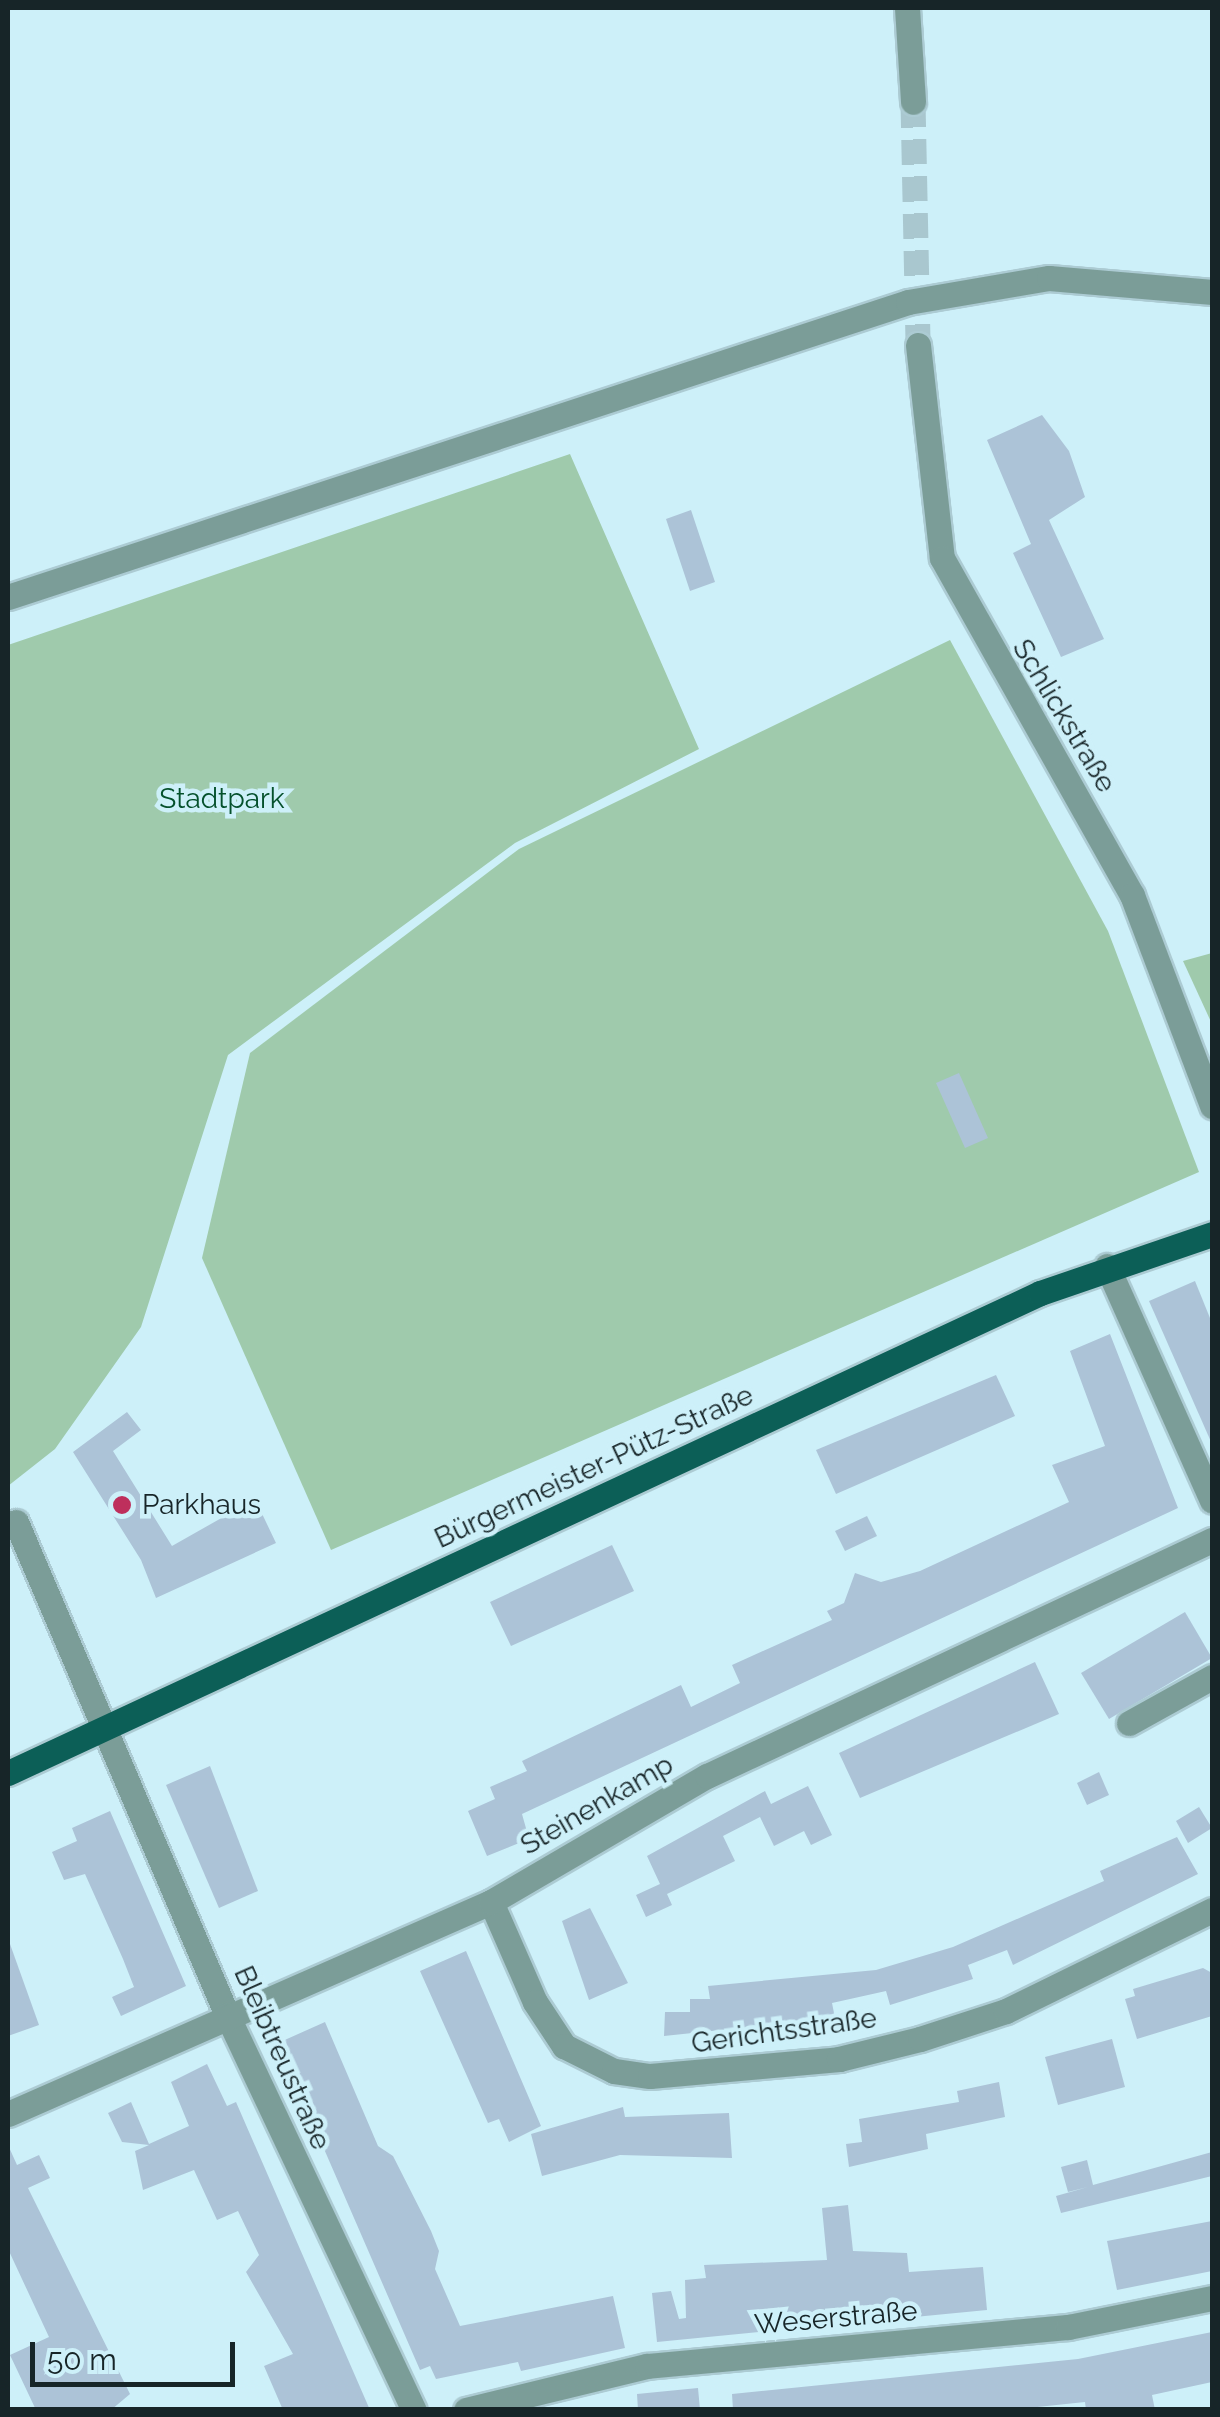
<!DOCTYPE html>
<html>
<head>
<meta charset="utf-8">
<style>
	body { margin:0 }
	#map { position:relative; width:1220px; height:2417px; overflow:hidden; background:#cdf0f9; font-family:Raleway,sans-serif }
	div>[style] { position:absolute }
	.green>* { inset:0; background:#9fcaac }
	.building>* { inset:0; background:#acc3d7 }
	.minor-tunnel>* { height:25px; margin-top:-12.5px; transform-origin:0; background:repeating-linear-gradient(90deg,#a9c7cf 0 25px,transparent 0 37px) }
	.roads { filter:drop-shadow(2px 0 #accbd3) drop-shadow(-2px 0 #accbd3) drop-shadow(0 2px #accbd3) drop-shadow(0 -2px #accbd3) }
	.minor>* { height:25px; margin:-12.5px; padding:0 12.5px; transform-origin:12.5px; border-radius:12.5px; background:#7b9d98 }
	.major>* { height:25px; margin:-12.5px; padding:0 12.5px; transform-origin:12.5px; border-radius:12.5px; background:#0c5f57 }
	.dots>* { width:28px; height:28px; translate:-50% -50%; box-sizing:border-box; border:5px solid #cdf0f9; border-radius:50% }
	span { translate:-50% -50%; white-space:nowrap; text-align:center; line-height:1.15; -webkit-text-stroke:9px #cdf0f9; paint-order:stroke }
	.street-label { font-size:28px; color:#172528 }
	.park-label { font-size:28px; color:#05512c }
	.poi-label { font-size:28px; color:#172528 }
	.left { translate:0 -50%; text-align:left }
	.frame { position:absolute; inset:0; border:10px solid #172528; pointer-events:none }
	.scale { position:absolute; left:30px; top:2342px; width:205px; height:45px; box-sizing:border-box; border:5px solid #172528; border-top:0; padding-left:12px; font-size:30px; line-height:35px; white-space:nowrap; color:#172528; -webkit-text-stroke:8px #cdf0f9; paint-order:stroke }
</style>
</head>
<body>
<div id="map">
	<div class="green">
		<i style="clip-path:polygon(570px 454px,699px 749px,515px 843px,228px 1055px,141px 1327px,55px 1449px,8px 1486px,8px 645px)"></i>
		<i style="clip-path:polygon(950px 640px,1108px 931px,1199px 1172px,331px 1550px,202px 1258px,250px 1053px,519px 849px)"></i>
		<i style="clip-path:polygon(1212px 953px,1212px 1024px,1183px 961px)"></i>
	</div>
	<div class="building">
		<i style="clip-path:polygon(1042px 415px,1069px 451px,1085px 497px,1049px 520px,1104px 639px,1061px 657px,1013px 553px,1031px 544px,987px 440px)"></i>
		<i style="clip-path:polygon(691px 510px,715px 582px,690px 591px,666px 519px)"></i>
		<i style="clip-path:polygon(959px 1073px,988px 1138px,965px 1148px,936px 1083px)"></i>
		<i style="clip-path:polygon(1195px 1281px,1212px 1323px,1212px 1444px,1149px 1301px)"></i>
		<i style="clip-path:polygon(1110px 1334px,1178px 1508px,522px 1814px,529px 1839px,487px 1856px,468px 1811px,495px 1799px,490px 1787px,527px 1771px,522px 1761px,681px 1685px,691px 1707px,740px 1683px,732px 1665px,832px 1620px,827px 1611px,844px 1603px,855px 1573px,881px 1582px,920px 1571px,1069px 1502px,1052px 1465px,1105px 1446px,1070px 1351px)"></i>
		<i style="clip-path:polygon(996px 1375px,1015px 1416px,836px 1494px,816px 1450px)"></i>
		<i style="clip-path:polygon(127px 1412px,141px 1430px,113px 1451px,172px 1546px,255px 1499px,276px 1543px,156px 1598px,141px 1560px,73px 1452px)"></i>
		<i style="clip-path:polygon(867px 1516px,877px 1536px,845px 1551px,835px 1531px)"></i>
		<i style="clip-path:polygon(612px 1545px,634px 1591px,511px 1646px,490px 1602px)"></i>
		<i style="clip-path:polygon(1185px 1612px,1212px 1658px,1109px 1719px,1081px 1673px)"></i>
		<i style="clip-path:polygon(1035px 1662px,1059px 1714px,860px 1798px,839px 1753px)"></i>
		<i style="clip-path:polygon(210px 1766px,258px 1891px,219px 1908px,166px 1785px)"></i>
		<i style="clip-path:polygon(1099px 1772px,1109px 1795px,1087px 1805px,1077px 1783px)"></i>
		<i style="clip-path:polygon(808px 1786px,832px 1835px,811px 1845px,804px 1831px,774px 1846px,760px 1817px,723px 1836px,735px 1861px,667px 1894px,672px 1905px,646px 1917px,636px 1895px,660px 1884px,647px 1856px,765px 1791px,771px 1804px)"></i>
		<i style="clip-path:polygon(1199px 1807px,1212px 1828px,1188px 1843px,1176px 1821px)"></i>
		<i style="clip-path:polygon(110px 1811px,186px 1986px,121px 2016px,112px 1997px,134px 1987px,123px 1959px,85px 1874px,64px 1880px,52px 1852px,77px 1841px,72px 1828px)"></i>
		<i style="clip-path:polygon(1177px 1837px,1198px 1874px,1013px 1965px,1007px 1950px,968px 1965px,973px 1979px,890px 2005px,886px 1991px,832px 2003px,835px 2018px,664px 2036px,665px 2012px,690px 2012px,690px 1999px,710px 1999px,708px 1986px,876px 1970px,953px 1947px,1104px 1881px,1100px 1871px)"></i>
		<i style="clip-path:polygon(590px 1908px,628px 1983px,589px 2000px,562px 1921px)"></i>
		<i style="clip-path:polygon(10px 1944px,39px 2025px,8px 2036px,8px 1945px)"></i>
		<i style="clip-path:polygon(466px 1951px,541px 2126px,509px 2142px,499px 2119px,488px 2123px,420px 1971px)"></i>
		<i style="clip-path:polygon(1203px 1968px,1212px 1973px,1212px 2016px,1137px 2039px,1125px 1999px,1135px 1996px,1133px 1989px)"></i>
		<i style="clip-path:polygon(325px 2022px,378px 2146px,393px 2156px,431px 2231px,439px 2251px,435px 2269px,460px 2326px,613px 2296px,625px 2348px,521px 2371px,518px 2362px,436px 2379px,430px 2366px,420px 2370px,278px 2043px)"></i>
		<i style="clip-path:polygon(1112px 2039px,1125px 2087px,1058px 2105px,1045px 2057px)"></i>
		<i style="clip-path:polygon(207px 2064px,227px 2106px,236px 2102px,370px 2410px,283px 2410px,264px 2366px,293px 2354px,246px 2272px,259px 2255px,238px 2211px,217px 2220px,194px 2170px,143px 2190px,135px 2151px,149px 2145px,122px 2142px,108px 2113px,131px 2102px,149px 2144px,189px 2126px,171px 2082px)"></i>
		<i style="clip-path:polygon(999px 2082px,1005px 2117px,926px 2134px,928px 2149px,849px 2167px,846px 2144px,862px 2142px,859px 2119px,959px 2102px,957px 2091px)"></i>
		<i style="clip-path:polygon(623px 2107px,625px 2117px,729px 2113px,732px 2158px,620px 2155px,542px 2176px,531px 2134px)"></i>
		<i style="clip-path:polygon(8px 2145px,17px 2165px,39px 2155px,50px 2178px,28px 2188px,130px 2394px,111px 2410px,36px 2410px,10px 2355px,49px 2337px,8px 2249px)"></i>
		<i style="clip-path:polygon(1212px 2152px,1212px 2176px,1061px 2213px,1056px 2196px,1088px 2187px,1068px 2192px,1061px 2167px,1087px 2160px,1093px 2185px)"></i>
		<i style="clip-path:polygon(848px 2205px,853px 2251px,907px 2253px,909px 2272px,983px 2267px,987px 2310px,657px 2342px,652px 2293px,671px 2291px,679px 2319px,686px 2318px,685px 2280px,706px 2278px,704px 2265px,827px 2260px,822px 2208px)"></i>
		<i style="clip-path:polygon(1212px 2221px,1212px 2271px,1117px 2290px,1107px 2241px)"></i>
		<i style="clip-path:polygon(1212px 2332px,1212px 2382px,1152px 2395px,1155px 2410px,1086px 2410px,1085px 2402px,1010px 2410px,733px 2410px,732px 2394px,1078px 2359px)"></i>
		<i style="clip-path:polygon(698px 2388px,700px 2410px,638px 2410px,637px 2394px)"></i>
	</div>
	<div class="minor-tunnel">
		<i style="left:913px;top:102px;width:243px;rotate:88.8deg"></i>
	</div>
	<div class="roads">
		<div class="minor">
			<i style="left:907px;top:8px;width:94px;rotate:86.3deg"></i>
			<i style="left:918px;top:345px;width:214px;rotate:83.6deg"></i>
			<i style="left:942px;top:558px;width:387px;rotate:60.6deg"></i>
			<i style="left:1132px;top:895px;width:226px;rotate:69.2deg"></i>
			<i style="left:8px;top:597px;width:947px;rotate:-18.15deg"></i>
			<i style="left:908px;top:302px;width:143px;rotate:-9.7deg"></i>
			<i style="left:1049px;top:278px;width:164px;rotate:4.9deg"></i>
			<i style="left:1107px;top:1266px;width:257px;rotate:65.9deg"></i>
			<i style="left:16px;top:1522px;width:536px;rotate:66.83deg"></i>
			<i style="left:227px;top:2015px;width:437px;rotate:64.7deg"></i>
			<i style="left:1129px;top:1723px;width:95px;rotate:-29deg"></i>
			<i style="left:491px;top:1902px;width:109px;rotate:66.3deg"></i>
			<i style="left:535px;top:2002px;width:53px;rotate:56.6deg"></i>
			<i style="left:564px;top:2046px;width:56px;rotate:26.6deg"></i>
			<i style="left:614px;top:2071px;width:36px;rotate:8deg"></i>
			<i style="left:650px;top:2076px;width:190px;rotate:-5.1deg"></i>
			<i style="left:839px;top:2059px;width:83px;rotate:-13.9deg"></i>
			<i style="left:920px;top:2039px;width:90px;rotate:-18deg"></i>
			<i style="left:1006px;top:2011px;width:229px;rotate:-26.1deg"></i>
			<i style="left:8px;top:2114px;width:527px;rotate:-23.7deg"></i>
			<i style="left:491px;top:1902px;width:250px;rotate:-30.3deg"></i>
			<i style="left:707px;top:1776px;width:557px;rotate:-25.05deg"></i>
			<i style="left:466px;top:2410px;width:186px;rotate:-13.7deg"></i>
			<i style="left:647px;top:2366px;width:423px;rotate:-5.3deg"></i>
			<i style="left:1068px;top:2327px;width:147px;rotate:-11.4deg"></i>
		</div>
		<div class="major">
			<i style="left:8px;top:1773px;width:1138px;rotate:-24.94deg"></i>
			<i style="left:1040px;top:1293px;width:182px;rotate:-18.9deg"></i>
		</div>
	</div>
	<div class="dots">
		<i style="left:122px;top:1505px;background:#be2f5c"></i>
	</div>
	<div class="street-label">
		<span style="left:1064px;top:716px;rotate:59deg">Schlickstraße</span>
		<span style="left:594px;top:1467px;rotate:-25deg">Bürgermeister-Pütz-Straße</span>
		<span style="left:597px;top:1805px;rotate:-30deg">Steinenkamp</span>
		<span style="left:784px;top:2031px;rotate:-8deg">Gerichtsstraße</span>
		<span style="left:282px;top:2058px;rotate:66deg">Bleibtreustraße</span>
		<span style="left:836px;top:2318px;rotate:-5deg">Weserstraße</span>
	</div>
	<div class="park-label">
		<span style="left:222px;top:799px">Stadtpark</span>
	</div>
	<div class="poi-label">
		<span class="left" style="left:142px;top:1505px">Parkhaus</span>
	</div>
	<div class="frame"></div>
	<div class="scale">50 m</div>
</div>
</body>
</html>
